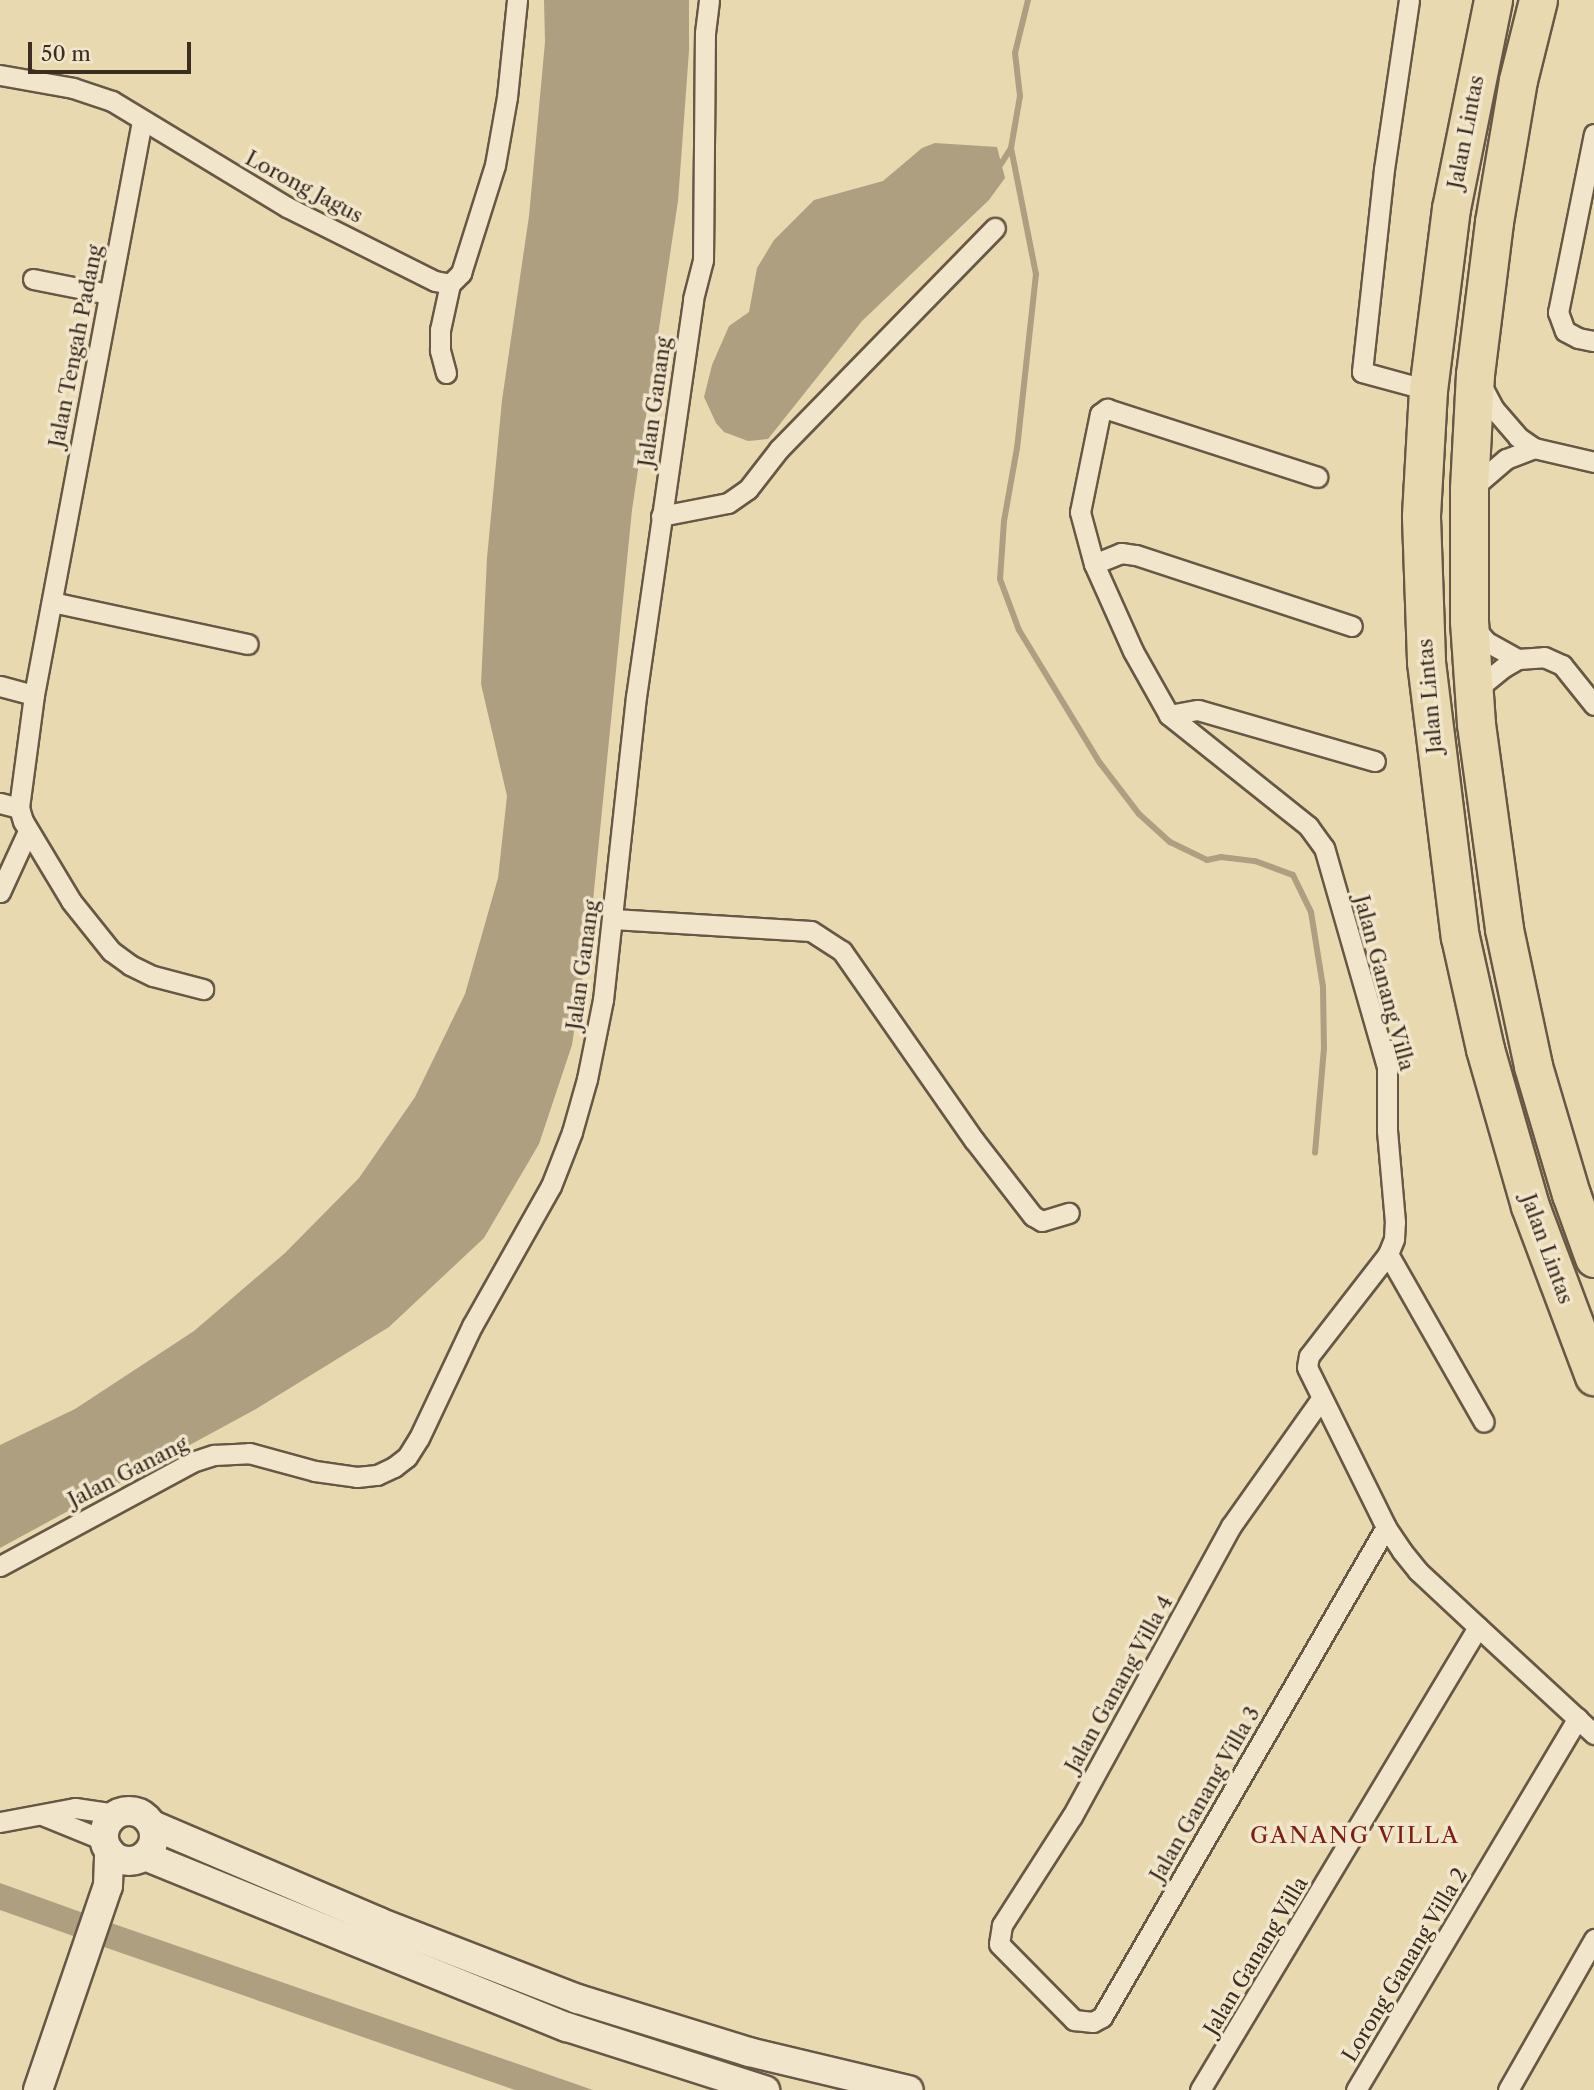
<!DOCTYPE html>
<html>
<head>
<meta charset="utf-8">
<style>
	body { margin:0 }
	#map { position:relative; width:1594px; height:2090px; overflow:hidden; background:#e9d9b1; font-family:"Libre Caslon Text",serif }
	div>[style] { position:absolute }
	.water>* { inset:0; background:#ae9f80 }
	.stream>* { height:6px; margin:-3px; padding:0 3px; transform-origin:3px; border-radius:3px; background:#ae9f80 }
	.roads { filter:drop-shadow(2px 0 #675845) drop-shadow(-2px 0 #675845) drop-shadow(0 2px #675845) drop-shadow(0 -2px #675845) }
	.street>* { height:19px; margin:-9.5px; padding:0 9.5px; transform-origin:9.5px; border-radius:9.5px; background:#f1e6cc }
	.secondary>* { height:28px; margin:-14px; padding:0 14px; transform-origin:14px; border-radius:14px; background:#f1e6cc }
	.secondary>.ring { margin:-14px; padding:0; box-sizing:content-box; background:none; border:28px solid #f1e6cc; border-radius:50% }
	.highway>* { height:37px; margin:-18.5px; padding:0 18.5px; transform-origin:18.5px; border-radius:18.5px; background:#e9d9b1 }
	span { translate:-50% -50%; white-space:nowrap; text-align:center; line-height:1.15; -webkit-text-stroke:7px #f1e6cc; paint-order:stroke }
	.street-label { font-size:21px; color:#3c2d21 }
	.neighbourhood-label { font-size:23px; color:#7a1f14; letter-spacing:2px }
	.scale { position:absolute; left:28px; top:42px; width:163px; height:32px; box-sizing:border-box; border:4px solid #3c2d21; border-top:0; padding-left:9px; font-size:21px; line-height:24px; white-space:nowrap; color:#3c2d21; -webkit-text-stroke:5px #f1e6cc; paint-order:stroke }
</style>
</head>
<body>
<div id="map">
	<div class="water">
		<i style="clip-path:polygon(544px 0,689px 0,689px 51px,678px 201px,632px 510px,591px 921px,572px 1045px,539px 1144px,484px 1238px,389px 1327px,256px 1409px,0 1548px,0 1445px,75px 1409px,194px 1331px,285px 1253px,359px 1178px,415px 1097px,465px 994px,498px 878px,507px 796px,481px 684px,487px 558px,502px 400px,529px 216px,545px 42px)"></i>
		<i style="clip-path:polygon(935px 143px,997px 147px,1005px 178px,989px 200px,862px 321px,768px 439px,748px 441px,724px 432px,716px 423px,704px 397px,712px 365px,729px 326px,749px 312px,757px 268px,774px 240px,814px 200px,883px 181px,922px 148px)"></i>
		<i style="clip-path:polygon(0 1883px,114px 1924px,593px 2090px,515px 2090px,107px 1948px,0 1910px)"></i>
	</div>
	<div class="stream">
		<i style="left:1011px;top:148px;width:128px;rotate:78.8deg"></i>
		<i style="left:1036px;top:274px;width:175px;rotate:96.2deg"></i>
		<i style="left:1017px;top:448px;width:74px;rotate:100.1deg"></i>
		<i style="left:1004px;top:521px;width:58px;rotate:93.9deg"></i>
		<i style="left:1000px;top:579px;width:54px;rotate:69.6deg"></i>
		<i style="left:1019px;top:630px;width:156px;rotate:58.7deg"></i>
		<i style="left:1100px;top:763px;width:64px;rotate:52.6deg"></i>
		<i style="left:1139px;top:814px;width:42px;rotate:42.1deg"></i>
		<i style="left:1170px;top:842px;width:41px;rotate:25.9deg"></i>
		<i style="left:1207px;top:860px;width:14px;rotate:-12deg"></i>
		<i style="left:1221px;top:857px;width:34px;rotate:7deg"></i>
		<i style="left:1255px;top:861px;width:40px;rotate:20.2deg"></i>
		<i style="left:1293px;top:875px;width:41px;rotate:64.1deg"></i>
		<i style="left:1311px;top:912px;width:76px;rotate:80.9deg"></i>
		<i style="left:1323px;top:987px;width:61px;rotate:89.1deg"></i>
		<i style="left:1324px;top:1048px;width:105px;rotate:94.9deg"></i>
		<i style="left:1001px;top:164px;width:19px;rotate:-58deg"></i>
		<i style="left:1011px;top:148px;width:53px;rotate:-80.2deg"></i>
		<i style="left:1020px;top:96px;width:43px;rotate:-96.6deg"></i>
		<i style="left:1015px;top:53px;width:55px;rotate:-76.2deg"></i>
	</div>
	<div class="roads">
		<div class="street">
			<i style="left:1409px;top:0;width:171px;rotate:98.4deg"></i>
			<i style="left:1384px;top:169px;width:204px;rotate:96.2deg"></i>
			<i style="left:1362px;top:372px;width:68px;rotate:15.3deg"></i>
			<i style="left:0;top:75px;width:74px;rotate:10.1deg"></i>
			<i style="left:73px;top:88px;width:41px;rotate:18.4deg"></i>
			<i style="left:112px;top:101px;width:205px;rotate:31.2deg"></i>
			<i style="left:287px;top:207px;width:165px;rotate:26.6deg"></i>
			<i style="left:435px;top:281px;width:15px;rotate:11deg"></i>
			<i style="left:142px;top:121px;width:584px;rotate:100.66deg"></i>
			<i style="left:34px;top:695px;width:114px;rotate:97.6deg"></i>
			<i style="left:19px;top:808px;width:14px;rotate:73deg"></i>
			<i style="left:23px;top:821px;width:93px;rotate:59deg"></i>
			<i style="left:71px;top:901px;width:64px;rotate:51.3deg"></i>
			<i style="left:111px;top:951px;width:24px;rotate:36deg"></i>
			<i style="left:130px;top:965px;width:25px;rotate:26deg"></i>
			<i style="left:153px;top:976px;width:52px;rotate:14.6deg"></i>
			<i style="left:1594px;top:134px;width:182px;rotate:101.4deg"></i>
			<i style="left:1558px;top:312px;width:20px;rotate:70deg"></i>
			<i style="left:1565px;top:331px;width:15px;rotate:28deg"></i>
			<i style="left:1578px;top:338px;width:16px;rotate:11deg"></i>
			<i style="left:33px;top:279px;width:77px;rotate:11.2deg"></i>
			<i style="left:450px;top:284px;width:16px;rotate:-45deg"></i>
			<i style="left:461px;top:273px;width:113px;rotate:-72.5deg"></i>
			<i style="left:495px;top:165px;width:69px;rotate:-80deg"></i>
			<i style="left:507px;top:97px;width:98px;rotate:-84.1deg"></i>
			<i style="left:446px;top:373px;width:24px;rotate:-105deg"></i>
			<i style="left:440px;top:350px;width:20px;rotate:-90deg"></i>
			<i style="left:440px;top:330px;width:47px;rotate:-77.7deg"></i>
			<i style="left:1479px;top:381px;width:32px;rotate:62deg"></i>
			<i style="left:1494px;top:409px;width:37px;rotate:49deg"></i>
			<i style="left:1518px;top:437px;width:19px;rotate:35deg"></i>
			<i style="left:1534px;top:448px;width:62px;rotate:13.1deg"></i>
			<i style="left:1471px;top:489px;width:46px;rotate:-40.6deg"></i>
			<i style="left:1506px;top:459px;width:30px;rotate:-21deg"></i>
			<i style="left:661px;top:516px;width:68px;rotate:-11deg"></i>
			<i style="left:728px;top:503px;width:24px;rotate:-35deg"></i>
			<i style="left:748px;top:489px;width:51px;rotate:-52.2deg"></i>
			<i style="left:779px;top:449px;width:309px;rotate:-45.7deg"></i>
			<i style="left:1094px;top:564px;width:29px;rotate:-22deg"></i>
			<i style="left:1121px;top:553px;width:15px;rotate:8deg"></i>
			<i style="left:1136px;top:555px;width:227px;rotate:18.2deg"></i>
			<i style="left:52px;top:602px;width:200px;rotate:12.1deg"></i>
			<i style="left:1472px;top:625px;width:23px;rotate:49deg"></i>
			<i style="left:1487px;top:642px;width:35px;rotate:29deg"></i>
			<i style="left:0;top:686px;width:35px;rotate:15deg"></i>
			<i style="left:1476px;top:696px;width:15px;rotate:-58deg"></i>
			<i style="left:1484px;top:683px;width:26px;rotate:-39deg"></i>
			<i style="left:1504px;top:667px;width:16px;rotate:-30deg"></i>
			<i style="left:1518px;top:659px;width:26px;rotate:-4deg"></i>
			<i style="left:1544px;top:657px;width:20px;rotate:24deg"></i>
			<i style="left:1562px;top:665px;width:51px;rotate:51.3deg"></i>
			<i style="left:1169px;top:715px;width:29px;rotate:-10deg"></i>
			<i style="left:1198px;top:710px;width:184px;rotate:16.1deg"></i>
			<i style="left:0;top:803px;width:20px;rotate:15deg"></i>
			<i style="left:0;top:892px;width:67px;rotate:-65.3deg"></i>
			<i style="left:613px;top:919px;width:198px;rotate:3.5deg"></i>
			<i style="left:811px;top:931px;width:37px;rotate:33deg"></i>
			<i style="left:842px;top:951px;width:231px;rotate:55.1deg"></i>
			<i style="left:974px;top:1140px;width:96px;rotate:52.2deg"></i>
			<i style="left:1033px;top:1216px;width:10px;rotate:29deg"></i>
			<i style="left:1042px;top:1221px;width:28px;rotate:-17deg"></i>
			<i style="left:1388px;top:1254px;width:193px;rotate:60.3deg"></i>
			<i style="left:1321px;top:1399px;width:156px;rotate:125.3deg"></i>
			<i style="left:1231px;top:1526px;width:331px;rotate:118.7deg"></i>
			<i style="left:1072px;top:1816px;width:130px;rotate:122.7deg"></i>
			<i style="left:1002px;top:1925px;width:19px;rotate:99deg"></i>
			<i style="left:999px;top:1944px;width:107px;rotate:45.4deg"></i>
			<i style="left:1074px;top:2020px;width:19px;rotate:6deg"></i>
			<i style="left:1093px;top:2022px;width:10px;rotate:-29deg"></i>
			<i style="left:1102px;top:2017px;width:566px;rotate:-59.9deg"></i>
			<i style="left:0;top:1566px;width:218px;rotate:-28.4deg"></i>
			<i style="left:192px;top:1462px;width:23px;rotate:-18deg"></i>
			<i style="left:214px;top:1455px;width:35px;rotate:-3deg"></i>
			<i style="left:249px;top:1453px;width:68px;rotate:15.3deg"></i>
			<i style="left:315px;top:1471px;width:42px;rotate:8.1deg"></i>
			<i style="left:357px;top:1477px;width:20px;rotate:-6deg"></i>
			<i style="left:377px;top:1475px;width:19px;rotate:-25deg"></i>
			<i style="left:394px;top:1467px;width:16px;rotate:-38deg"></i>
			<i style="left:407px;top:1457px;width:22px;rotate:-58deg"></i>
			<i style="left:419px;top:1438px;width:124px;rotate:-64.7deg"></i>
			<i style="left:472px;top:1326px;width:161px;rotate:-60.6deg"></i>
			<i style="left:551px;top:1186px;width:58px;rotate:-68.7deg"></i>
			<i style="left:572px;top:1132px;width:55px;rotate:-74.2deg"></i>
			<i style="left:587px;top:1079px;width:81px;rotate:-78.6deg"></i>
			<i style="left:603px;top:1000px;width:305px;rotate:-83.8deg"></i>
			<i style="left:636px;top:697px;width:402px;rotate:-81.8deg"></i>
			<i style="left:693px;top:299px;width:40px;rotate:-75.6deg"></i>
			<i style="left:703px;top:260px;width:227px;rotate:-89.5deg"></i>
			<i style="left:705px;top:33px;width:33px;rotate:-83deg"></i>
			<i style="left:1478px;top:1627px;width:158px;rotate:42.7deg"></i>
			<i style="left:42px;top:1815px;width:67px;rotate:22deg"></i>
			<i style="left:0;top:1822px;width:76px;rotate:-10.6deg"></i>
			<i style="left:75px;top:1808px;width:41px;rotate:8.3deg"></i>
			<i style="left:1200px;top:2090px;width:540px;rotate:-59.02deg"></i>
			<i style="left:1478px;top:1627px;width:82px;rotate:-137deg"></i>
			<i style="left:1418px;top:1571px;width:26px;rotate:-129deg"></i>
			<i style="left:1402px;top:1551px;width:29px;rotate:-124deg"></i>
			<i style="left:1386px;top:1527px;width:178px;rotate:-116.3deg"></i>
			<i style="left:1307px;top:1367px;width:11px;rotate:-80deg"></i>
			<i style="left:1309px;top:1356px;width:129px;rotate:-52.2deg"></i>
			<i style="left:1388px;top:1254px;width:16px;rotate:-68deg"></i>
			<i style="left:1394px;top:1239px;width:17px;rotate:-87deg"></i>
			<i style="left:1395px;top:1222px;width:91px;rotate:-95deg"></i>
			<i style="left:1387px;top:1131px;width:64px;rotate:-90deg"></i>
			<i style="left:1387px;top:1067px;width:228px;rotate:-106deg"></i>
			<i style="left:1324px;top:848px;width:27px;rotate:-126deg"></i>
			<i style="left:1308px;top:826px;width:178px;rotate:-141.4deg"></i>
			<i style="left:1169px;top:715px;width:73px;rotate:-119.4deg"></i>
			<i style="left:1133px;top:651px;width:95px;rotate:-114.1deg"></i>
			<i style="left:1094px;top:564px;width:54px;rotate:-105.1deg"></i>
			<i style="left:1080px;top:512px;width:100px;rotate:-78.5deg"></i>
			<i style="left:1100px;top:414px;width:9px;rotate:-36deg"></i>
			<i style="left:1107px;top:409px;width:221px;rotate:17.9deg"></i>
			<i style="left:1356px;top:2090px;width:433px;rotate:-59.2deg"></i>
			<i style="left:1508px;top:2090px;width:174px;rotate:-60.3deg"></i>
		</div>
		<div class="secondary">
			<i class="ring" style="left:104px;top:1811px;width:22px;height:22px"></i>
			<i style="left:152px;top:1825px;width:247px;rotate:23.1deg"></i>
			<i style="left:379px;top:1922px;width:213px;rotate:21.2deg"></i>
			<i style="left:578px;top:1999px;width:179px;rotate:17.2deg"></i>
			<i style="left:749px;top:2052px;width:164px;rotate:13.4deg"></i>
			<i style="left:145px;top:1856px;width:455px;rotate:22.1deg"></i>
			<i style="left:567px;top:2027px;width:208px;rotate:17.7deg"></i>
			<i style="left:38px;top:2090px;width:216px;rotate:-71.1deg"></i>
			<i style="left:108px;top:1886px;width:35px;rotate:-88deg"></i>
		</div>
		<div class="highway">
			<i style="left:1493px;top:0;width:212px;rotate:101.4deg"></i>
			<i style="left:1451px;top:208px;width:183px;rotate:97.2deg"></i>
			<i style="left:1428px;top:390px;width:127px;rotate:93.2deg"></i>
			<i style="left:1421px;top:517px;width:145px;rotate:88deg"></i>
			<i style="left:1426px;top:662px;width:277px;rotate:83deg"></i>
			<i style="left:1460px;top:937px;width:115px;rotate:77.4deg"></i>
			<i style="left:1485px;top:1049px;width:163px;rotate:74deg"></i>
			<i style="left:1530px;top:1206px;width:182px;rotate:69.4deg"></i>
			<i style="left:1538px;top:0;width:82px;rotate:104deg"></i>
			<i style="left:1518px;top:80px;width:144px;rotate:99.6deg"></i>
			<i style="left:1494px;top:222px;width:153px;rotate:97.1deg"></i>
			<i style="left:1475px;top:374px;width:116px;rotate:93deg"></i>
			<i style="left:1469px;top:490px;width:131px;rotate:90deg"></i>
			<i style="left:1469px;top:621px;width:103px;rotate:86.1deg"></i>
			<i style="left:1476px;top:724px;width:207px;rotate:82.2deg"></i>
			<i style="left:1504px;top:929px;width:140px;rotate:78deg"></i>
			<i style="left:1533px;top:1066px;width:134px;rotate:73.5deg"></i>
			<i style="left:1571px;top:1194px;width:68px;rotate:70.2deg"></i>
		</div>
	</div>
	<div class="street-label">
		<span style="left:1466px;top:132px;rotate:-79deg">Jalan Lintas</span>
		<span style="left:304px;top:187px;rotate:28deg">Lorong Jagus</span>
		<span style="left:76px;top:346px;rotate:-79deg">Jalan Tengah Padang</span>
		<span style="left:655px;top:402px;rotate:-82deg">Jalan Ganang</span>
		<span style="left:1430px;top:696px;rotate:-95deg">Jalan Lintas</span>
		<span style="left:583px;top:965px;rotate:-82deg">Jalan Ganang</span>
		<span style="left:1384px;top:983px;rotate:75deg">Jalan Ganang Villa</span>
		<span style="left:1547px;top:1249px;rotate:70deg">Jalan Lintas</span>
		<span style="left:128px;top:1472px;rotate:-27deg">Jalan Ganang</span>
		<span style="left:1119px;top:1684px;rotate:-61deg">Jalan Ganang Villa 4</span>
		<span style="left:1205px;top:1794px;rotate:-60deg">Jalan Ganang Villa 3</span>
		<span style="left:1256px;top:1956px;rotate:-59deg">Jalan Ganang Villa</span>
		<span style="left:1405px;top:1965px;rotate:-59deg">Lorong Ganang Villa 2</span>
	</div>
	<div class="neighbourhood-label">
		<span style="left:1355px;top:1835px">GANANG VILLA</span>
	</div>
	<div class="scale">50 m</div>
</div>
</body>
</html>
